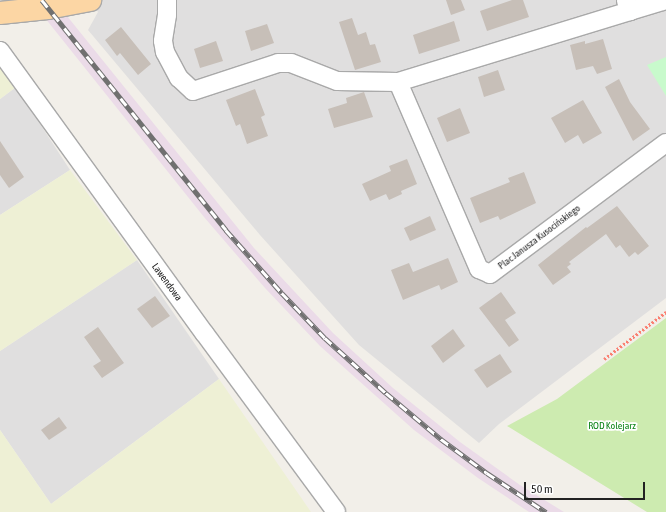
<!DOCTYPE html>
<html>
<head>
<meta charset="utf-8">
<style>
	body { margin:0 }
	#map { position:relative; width:666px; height:512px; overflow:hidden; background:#f2efe9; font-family:"Asap Condensed",sans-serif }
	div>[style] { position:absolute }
	.residential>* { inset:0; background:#e0dfdf }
	.industrial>* { inset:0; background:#ebdbe8 }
	.farmland>* { inset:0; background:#eef0d5 }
	.grass>* { inset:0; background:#cdebb0 }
	.park>* { inset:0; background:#c8facc }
	.building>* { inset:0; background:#c7bfb8 }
	.path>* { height:2.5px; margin-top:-1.25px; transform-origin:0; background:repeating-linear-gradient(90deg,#fa8072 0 2px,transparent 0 4px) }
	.roads { filter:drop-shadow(1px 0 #a9a9a9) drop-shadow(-1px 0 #a9a9a9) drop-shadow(0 1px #a9a9a9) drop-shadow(0 -1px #a9a9a9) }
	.minor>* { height:18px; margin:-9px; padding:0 9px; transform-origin:9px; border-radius:9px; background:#fff }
	.major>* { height:22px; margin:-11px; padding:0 11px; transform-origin:11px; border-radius:11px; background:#fcd6a4 }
	.rail>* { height:4.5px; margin-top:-2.25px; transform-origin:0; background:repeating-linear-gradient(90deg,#fff 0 9px,#707070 0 18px); box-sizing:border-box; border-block:1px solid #707070 }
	span { translate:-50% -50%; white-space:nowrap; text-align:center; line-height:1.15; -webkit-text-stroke:3.5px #fff; paint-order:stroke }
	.street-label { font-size:10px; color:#222 }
	.park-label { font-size:10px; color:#0c8416 }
	.scale { position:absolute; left:524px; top:482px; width:121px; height:18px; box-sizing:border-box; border:2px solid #222; border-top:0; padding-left:5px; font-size:12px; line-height:14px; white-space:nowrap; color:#222; -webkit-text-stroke:3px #fff; paint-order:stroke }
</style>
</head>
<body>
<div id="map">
	<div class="residential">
		<i style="clip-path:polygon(89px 0,666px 0,666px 298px,499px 424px,479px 443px,359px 345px,260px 235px,88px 30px,98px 12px)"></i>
		<i style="clip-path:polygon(16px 87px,70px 170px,0 215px,0 99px)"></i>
		<i style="clip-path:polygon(137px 260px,219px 379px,51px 504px,0 430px,0 351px)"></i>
	</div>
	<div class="industrial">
		<i style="clip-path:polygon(67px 16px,254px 248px,333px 333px,393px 388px,460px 442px,520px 485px,564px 512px,529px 512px,478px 478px,414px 430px,320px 346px,265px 288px,204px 217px,45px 18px)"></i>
	</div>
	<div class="farmland">
		<i style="clip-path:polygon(0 67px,16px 87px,0 99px)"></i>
		<i style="clip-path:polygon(70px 170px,137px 260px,0 351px,0 215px)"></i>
		<i style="clip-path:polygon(219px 379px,311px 512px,0 512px,0 430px,51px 504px)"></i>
	</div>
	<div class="grass">
		<i style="clip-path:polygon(666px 318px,666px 512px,647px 512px,507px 426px,557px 399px)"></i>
	</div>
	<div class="park">
		<i style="clip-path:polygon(666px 57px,666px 96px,647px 65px)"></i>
	</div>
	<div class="building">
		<i style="clip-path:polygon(446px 0,461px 0,465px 10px,451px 15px)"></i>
		<i style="clip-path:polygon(512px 0,523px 0,529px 17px,487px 31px,480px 11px)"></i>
		<i style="clip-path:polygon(352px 18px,358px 35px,366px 32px,370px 45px,375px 44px,381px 62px,355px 70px,339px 22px)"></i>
		<i style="clip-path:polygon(454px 21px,460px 41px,419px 54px,413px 35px)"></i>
		<i style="clip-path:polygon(267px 24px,274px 43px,251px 51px,245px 31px)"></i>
		<i style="clip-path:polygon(121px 27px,151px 64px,138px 75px,120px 53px,117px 56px,105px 40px)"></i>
		<i style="clip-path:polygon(603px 39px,612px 69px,597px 74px,593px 66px,576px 70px,570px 45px,585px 41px,585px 44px)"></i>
		<i style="clip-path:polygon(216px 41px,223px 61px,200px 68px,194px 49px)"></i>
		<i style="clip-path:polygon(498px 70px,505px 90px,484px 97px,478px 77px)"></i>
		<i style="clip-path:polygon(619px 79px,630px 102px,650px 129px,633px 141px,605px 87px)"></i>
		<i style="clip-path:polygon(255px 89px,265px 115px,261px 117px,268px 136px,247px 144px,240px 124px,236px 126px,226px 100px)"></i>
		<i style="clip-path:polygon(364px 92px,373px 117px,334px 128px,328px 109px,347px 103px,346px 98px)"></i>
		<i style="clip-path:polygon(583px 100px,602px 133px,583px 144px,578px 135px,565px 143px,551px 118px)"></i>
		<i style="clip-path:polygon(460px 108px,470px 133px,447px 142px,437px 118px)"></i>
		<i style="clip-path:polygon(0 141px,24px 177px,9px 188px,0 175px)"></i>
		<i style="clip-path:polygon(407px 159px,417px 184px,401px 191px,402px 194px,389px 200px,386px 194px,370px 201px,362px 184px,391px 171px,389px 166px)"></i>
		<i style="clip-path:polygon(524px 172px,536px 203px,500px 220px,498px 216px,480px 223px,470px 198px,510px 182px,508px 178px)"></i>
		<i style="clip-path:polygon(617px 206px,649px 246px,638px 255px,635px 252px,629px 257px,620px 245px,616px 248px,606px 234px,569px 262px,571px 264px,567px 267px,571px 272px,553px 285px,538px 265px,586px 227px,587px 228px)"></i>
		<i style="clip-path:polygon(430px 216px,436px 230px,410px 241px,404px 228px)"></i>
		<i style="clip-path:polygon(448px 258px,458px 282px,441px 290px,439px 285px,403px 300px,391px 270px,409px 263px,413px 272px)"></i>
		<i style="clip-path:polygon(501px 292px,516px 313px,505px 320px,519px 340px,509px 347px,479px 308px)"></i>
		<i style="clip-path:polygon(155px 296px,170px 316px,152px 328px,137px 309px)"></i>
		<i style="clip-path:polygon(98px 327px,124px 363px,102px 378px,93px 366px,101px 361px,84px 337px)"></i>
		<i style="clip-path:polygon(453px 329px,465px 346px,443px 363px,431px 346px)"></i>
		<i style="clip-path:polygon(500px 354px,512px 372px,487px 388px,474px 370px)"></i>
		<i style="clip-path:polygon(59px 417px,67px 428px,49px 440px,41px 430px)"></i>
	</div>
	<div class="path">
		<i style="left:604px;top:359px;width:78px;rotate:-37.2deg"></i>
	</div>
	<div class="roads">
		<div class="minor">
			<i style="left:167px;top:0;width:15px;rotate:90deg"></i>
			<i style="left:167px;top:15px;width:26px;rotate:99deg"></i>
			<i style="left:163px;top:41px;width:11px;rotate:80deg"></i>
			<i style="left:165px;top:52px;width:30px;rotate:62deg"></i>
			<i style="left:179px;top:78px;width:19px;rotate:43deg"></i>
			<i style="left:193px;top:91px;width:89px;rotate:-18.2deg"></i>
			<i style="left:278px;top:63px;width:13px"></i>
			<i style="left:291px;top:63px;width:49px;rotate:21.4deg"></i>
			<i style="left:337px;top:81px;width:61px;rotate:0.9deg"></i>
			<i style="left:398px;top:82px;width:243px;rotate:-17deg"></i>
			<i style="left:626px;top:1px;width:11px;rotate:68deg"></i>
			<i style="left:630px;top:11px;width:37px;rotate:-17deg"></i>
			<i style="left:0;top:51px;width:349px;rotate:54.1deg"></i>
			<i style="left:205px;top:334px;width:221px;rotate:53.6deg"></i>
			<i style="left:398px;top:82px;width:204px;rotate:66.6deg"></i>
			<i style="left:479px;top:269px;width:12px;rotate:24deg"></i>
			<i style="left:490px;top:274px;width:219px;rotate:-36.7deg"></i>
		</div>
		<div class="major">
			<i style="left:0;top:13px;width:48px;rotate:-5.9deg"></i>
			<i style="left:48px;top:8px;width:43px;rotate:-10.8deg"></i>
		</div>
	</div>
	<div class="rail">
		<i style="left:42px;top:0;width:295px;rotate:51.3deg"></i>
		<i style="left:226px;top:230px;width:84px;rotate:48.4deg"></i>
		<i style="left:282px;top:293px;width:62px;rotate:46.3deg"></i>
		<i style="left:325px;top:338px;width:82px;rotate:42deg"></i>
		<i style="left:386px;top:393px;width:72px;rotate:39.9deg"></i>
		<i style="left:441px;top:439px;width:57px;rotate:36.5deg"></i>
		<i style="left:487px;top:473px;width:71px;rotate:33.5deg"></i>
	</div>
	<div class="street-label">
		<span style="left:539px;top:237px;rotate:-37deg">Plac Janusza Kusocińskiego</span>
		<span style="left:167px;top:282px;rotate:54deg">Lawendowa</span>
	</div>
	<div class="park-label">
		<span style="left:612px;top:426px">ROD Kolejarz</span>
	</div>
	<div class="scale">50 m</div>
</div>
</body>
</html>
